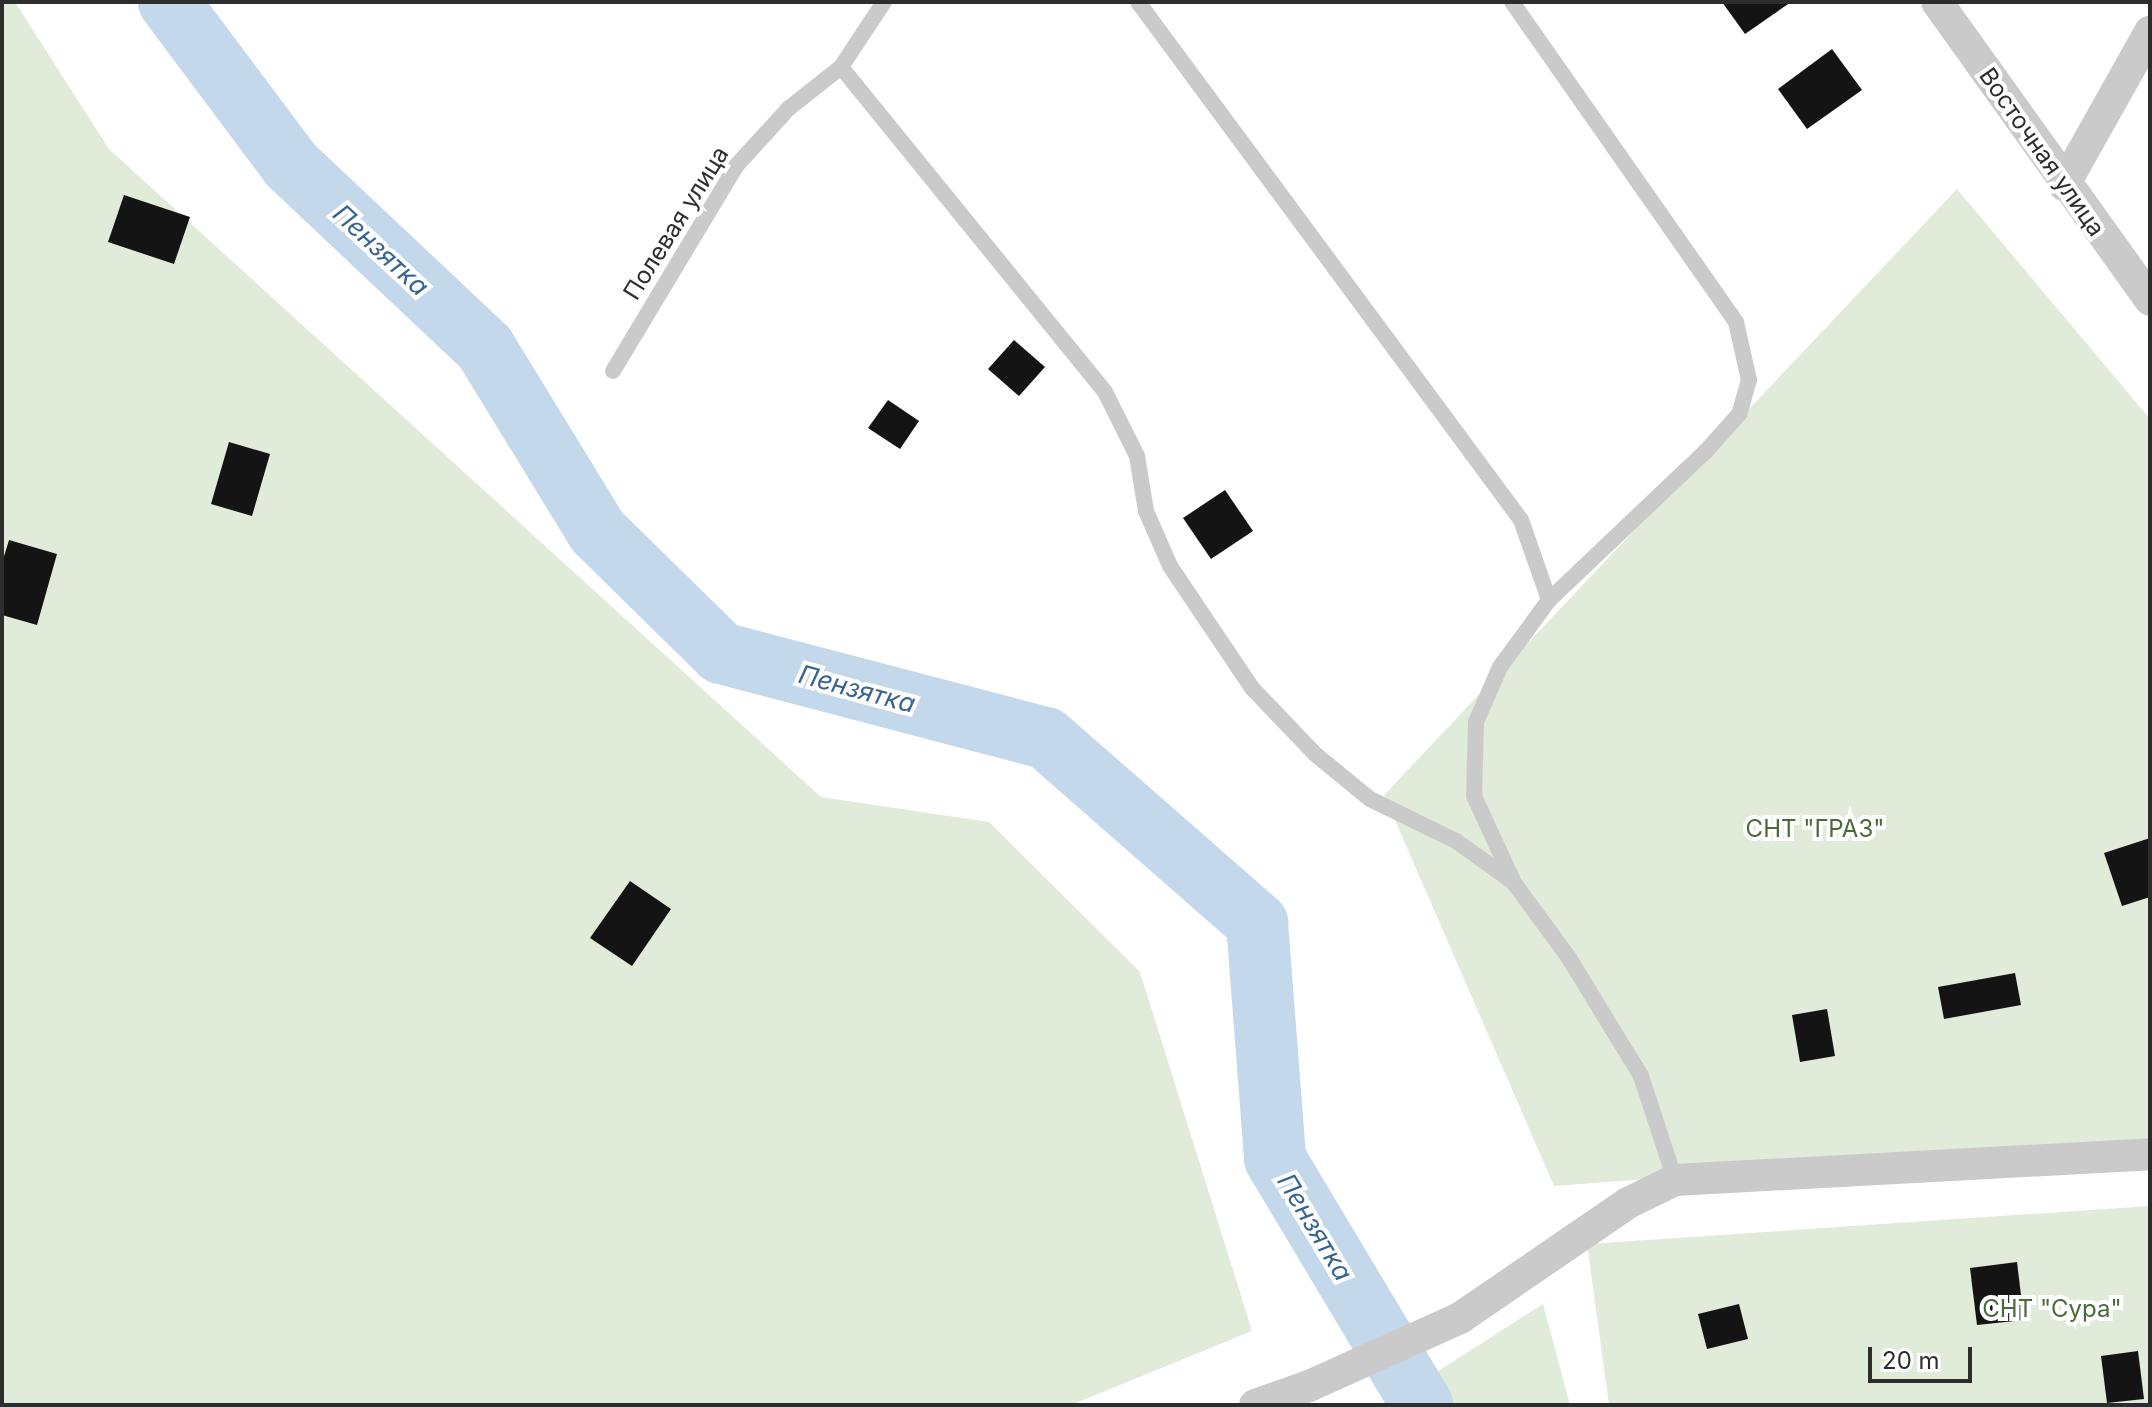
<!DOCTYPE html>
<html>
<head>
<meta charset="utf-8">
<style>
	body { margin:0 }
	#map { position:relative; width:2152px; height:1407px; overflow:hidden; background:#fff; font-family:Inter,sans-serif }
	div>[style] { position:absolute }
	.green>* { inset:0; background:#e1ebd9 }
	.river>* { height:62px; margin:-31px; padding:0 31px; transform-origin:31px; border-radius:31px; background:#c4d8ec }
	.building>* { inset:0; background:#141414 }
	.lane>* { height:16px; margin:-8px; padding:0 8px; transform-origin:8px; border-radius:8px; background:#cacaca }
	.street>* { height:32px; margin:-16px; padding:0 16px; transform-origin:16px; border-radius:16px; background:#cacaca }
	span { translate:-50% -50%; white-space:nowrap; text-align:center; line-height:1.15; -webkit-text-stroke:8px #fff; paint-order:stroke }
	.street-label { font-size:24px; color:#2d2d2d }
	.park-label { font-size:24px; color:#4a6a39 }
	.water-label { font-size:26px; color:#386492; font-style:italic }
	.frame { position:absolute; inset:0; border:4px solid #2d2d2d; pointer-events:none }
	.scale { position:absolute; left:1868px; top:1347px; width:104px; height:36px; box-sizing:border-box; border:4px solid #2d2d2d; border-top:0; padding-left:10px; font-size:24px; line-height:28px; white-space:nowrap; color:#2d2d2d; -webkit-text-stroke:6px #fff; paint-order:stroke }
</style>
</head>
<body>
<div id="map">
	<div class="green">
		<i style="clip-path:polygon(2px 2px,15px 2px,109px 149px,821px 797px,989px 822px,1140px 972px,1252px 1331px,1071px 1405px,2px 1405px)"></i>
		<i style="clip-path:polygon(1957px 189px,2150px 419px,2150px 1141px,1554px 1186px,1384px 795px)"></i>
		<i style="clip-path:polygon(2150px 1206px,2150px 1405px,1609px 1405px,1587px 1244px)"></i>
		<i style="clip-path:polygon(1543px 1304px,1570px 1405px,1385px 1405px)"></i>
	</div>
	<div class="river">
		<i style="left:169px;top:2px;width:204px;rotate:53.2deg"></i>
		<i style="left:291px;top:165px;width:267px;rotate:43.3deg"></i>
		<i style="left:485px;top:348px;width:215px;rotate:58.5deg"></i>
		<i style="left:597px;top:531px;width:174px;rotate:44.5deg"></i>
		<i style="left:721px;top:653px;width:336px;rotate:14.7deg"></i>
		<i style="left:1046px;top:738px;width:281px;rotate:41.2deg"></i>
		<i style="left:1257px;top:923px;width:237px;rotate:85.6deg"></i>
		<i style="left:1275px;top:1159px;width:287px;rotate:59.1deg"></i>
	</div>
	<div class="building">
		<i style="clip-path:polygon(1722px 2px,1791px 2px,1745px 34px)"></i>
		<i style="clip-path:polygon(1832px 49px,1862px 90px,1807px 129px,1778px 89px)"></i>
		<i style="clip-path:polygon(124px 195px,190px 217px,174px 264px,108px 242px)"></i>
		<i style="clip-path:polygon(1014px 340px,1045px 367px,1019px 396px,988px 369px)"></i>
		<i style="clip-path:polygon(888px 400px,919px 421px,900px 449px,868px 428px)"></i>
		<i style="clip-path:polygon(229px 442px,270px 454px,252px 516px,211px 504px)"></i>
		<i style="clip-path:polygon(1225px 490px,1253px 531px,1211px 559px,1183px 518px)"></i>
		<i style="clip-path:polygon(9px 540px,57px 554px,37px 625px,2px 615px,2px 563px)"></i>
		<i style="clip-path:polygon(2150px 838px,2150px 897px,2122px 906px,2104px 853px)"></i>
		<i style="clip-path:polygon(630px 881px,671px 909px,632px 966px,590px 938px)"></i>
		<i style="clip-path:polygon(2015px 973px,2021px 1005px,1944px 1019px,1938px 987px)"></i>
		<i style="clip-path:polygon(1827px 1009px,1835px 1056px,1800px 1062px,1792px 1015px)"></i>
		<i style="clip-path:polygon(2017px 1262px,2024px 1320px,1977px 1325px,1970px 1268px)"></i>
		<i style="clip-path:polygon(1739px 1304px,1748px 1339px,1707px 1349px,1698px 1314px)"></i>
		<i style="clip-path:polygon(2138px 1351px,2144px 1399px,2107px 1403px,2101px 1356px)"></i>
	</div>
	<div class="lane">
		<i style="left:1138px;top:2px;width:644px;rotate:53.52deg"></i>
		<i style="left:1521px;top:520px;width:85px;rotate:70.7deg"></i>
		<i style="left:1512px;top:2px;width:391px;rotate:55deg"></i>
		<i style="left:1736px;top:322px;width:59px;rotate:77.4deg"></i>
		<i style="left:1749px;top:380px;width:35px;rotate:106deg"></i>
		<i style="left:1739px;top:414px;width:50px;rotate:131.7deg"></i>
		<i style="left:1706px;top:451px;width:216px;rotate:136.5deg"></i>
		<i style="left:1549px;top:600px;width:83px;rotate:126.2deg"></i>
		<i style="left:1500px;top:667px;width:60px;rotate:113.6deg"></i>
		<i style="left:1476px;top:722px;width:74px;rotate:91.5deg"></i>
		<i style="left:1474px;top:796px;width:96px;rotate:65.3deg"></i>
		<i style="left:1514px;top:883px;width:93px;rotate:53.7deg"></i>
		<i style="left:1569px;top:958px;width:138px;rotate:58.6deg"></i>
		<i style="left:1641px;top:1076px;width:109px;rotate:71.9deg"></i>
		<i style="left:841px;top:67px;width:419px;rotate:50.9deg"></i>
		<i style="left:1105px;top:392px;width:72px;rotate:63.4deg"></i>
		<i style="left:1137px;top:456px;width:56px;rotate:80.7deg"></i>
		<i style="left:1146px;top:511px;width:60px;rotate:66.4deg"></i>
		<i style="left:1170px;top:566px;width:147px;rotate:56.1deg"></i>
		<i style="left:1252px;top:688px;width:91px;rotate:46.3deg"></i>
		<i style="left:1315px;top:754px;width:71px;rotate:39.3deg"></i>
		<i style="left:1370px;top:799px;width:96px;rotate:26deg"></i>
		<i style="left:1456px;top:841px;width:70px;rotate:35.7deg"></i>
		<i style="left:613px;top:371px;width:239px;rotate:-59deg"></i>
		<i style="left:736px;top:166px;width:77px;rotate:-47.6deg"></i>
		<i style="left:788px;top:109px;width:68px;rotate:-38.4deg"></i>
		<i style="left:841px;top:67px;width:78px;rotate:-56.5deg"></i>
	</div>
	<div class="street">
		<i style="left:1937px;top:2px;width:366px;rotate:54.4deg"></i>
		<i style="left:2064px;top:185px;width:176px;rotate:-60.7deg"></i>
		<i style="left:1255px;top:1405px;width:57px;rotate:-19.4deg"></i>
		<i style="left:1309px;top:1386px;width:166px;rotate:-24.2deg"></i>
		<i style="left:1460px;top:1318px;width:204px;rotate:-34.4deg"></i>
		<i style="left:1628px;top:1203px;width:52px;rotate:-26.1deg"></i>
		<i style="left:1675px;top:1180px;width:476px;rotate:-3.1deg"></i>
	</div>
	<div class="street-label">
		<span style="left:2042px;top:152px;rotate:55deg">Восточная улица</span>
		<span style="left:676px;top:223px;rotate:-58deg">Полевая улица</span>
	</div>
	<div class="park-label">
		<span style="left:1815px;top:829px">СНТ "ГРАЗ"</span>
		<span style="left:2052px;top:1309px">СНТ "Сура"</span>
	</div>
	<div class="water-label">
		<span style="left:381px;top:250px;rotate:43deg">Пензятка</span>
		<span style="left:857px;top:689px;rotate:15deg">Пензятка</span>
		<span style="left:1315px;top:1227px;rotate:59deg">Пензятка</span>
	</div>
	<div class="frame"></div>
	<div class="scale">20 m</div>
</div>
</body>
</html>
